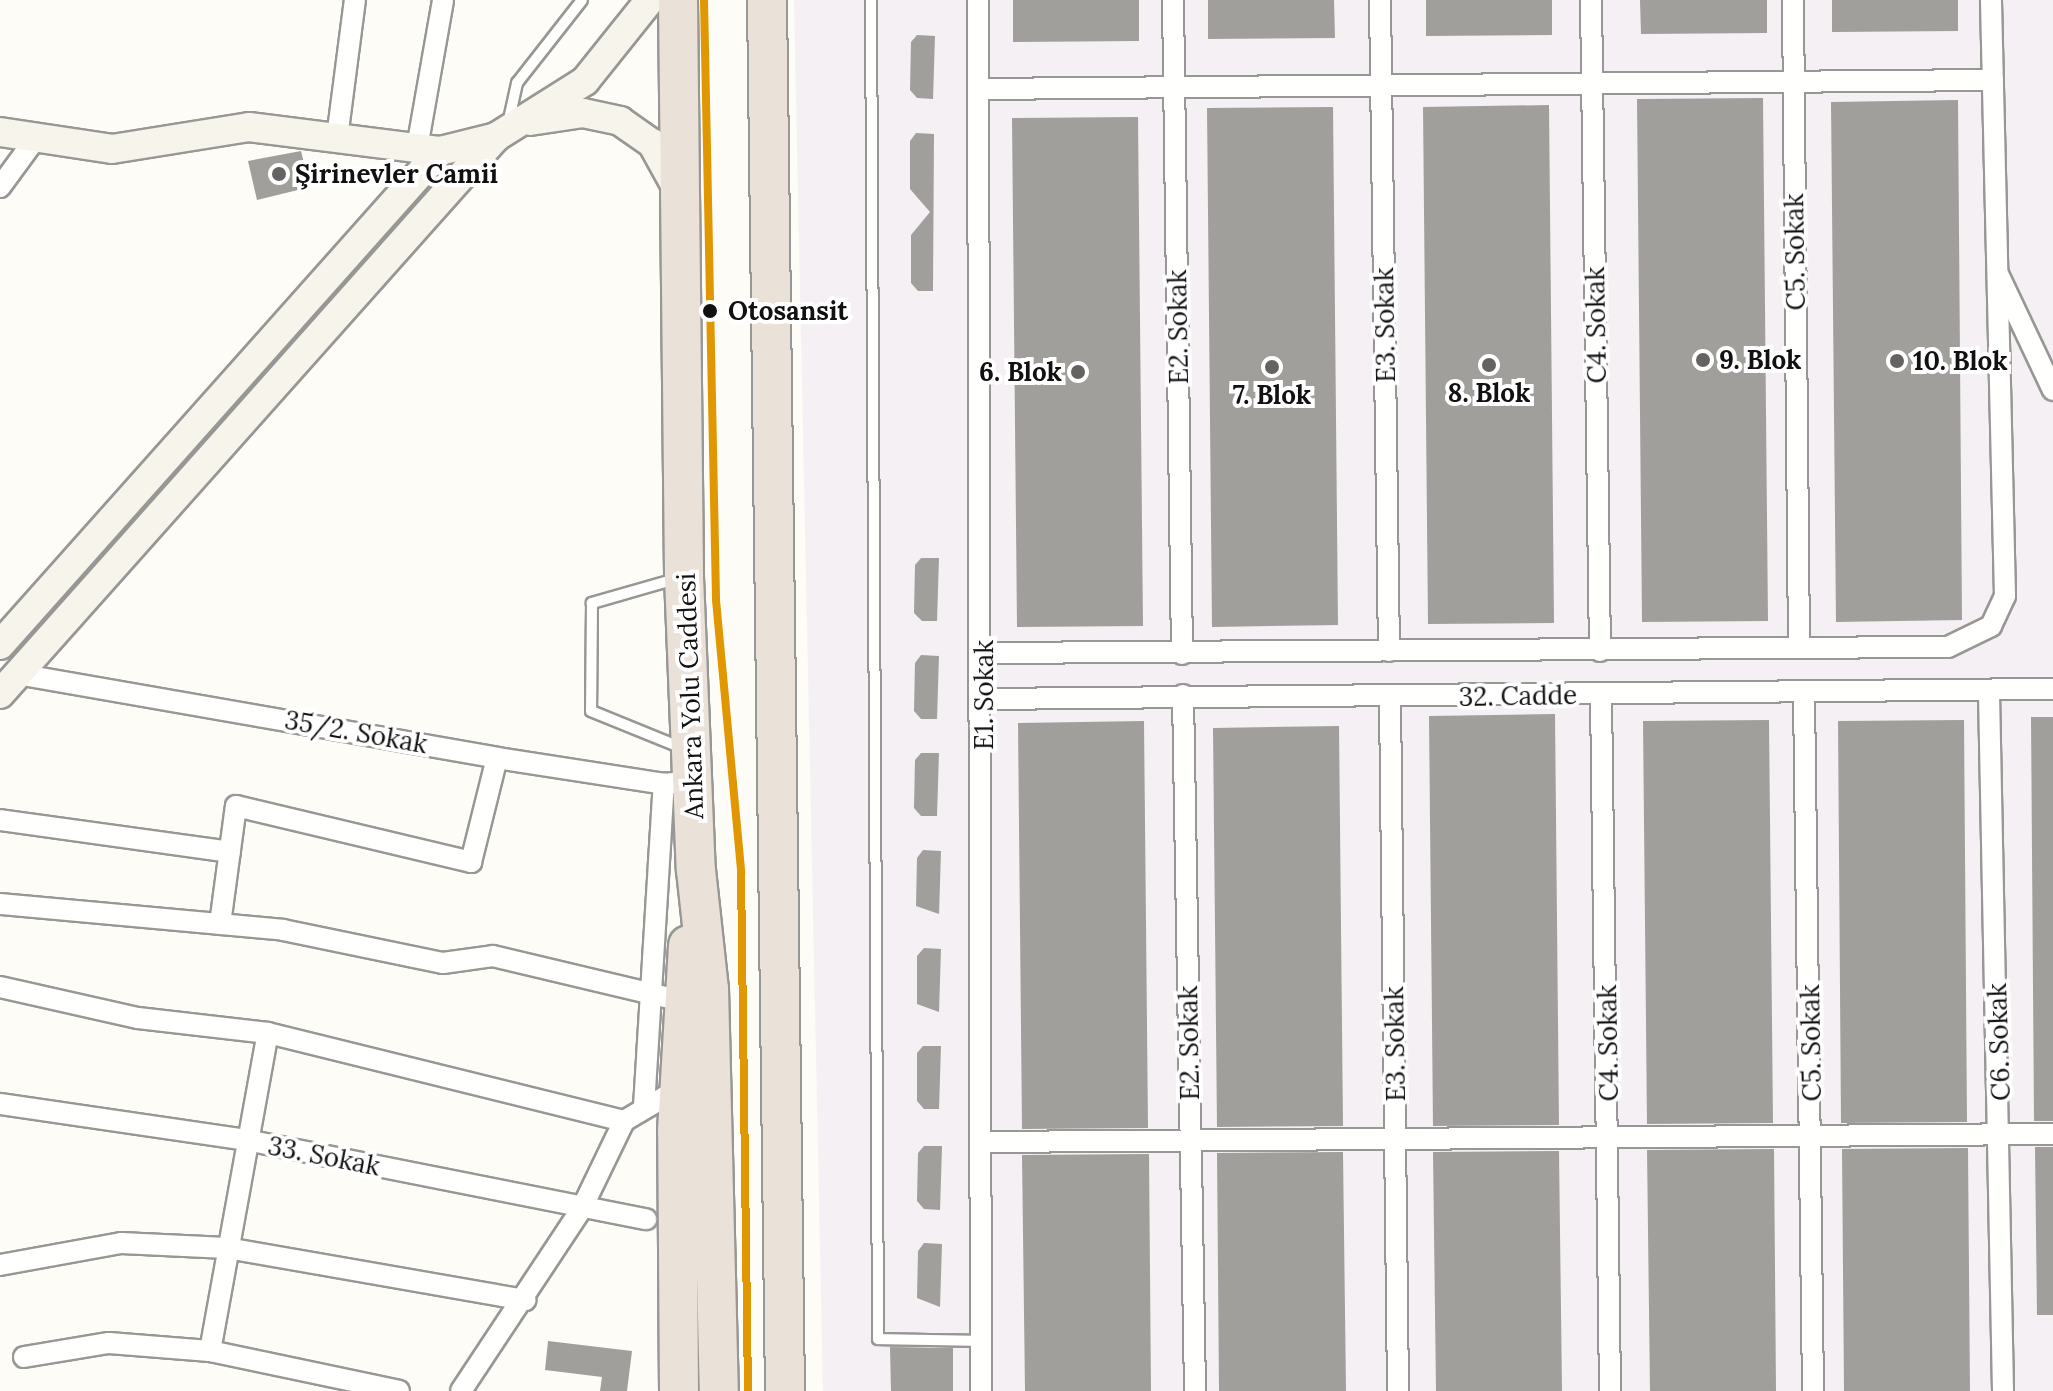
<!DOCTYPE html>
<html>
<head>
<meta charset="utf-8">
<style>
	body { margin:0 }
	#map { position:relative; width:2053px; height:1391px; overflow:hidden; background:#fdfcf7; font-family:Lora,serif }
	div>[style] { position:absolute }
	.industrial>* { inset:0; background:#f5f0f3 }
	.building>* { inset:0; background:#a19f9c }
	.roads { filter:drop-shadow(2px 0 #979795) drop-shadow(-2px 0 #979795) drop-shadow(0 2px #979795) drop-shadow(0 -2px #979795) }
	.lane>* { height:10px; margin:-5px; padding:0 5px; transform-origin:5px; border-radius:5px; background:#fffffe }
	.street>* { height:20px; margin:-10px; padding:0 10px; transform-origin:10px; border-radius:10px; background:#fffffe }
	.secondary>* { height:28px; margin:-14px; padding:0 14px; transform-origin:14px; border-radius:14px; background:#f6f4eb }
	.highway>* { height:38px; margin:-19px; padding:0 19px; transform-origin:19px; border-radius:19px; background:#eae1d8 }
	.metro-1>* { height:8px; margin:-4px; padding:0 4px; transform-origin:4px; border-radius:4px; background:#e09702 }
	.dots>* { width:22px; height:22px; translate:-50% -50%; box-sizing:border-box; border:4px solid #fff; border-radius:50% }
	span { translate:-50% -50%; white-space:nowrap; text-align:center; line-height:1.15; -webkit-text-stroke:8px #fff; paint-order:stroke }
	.poi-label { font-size:26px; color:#111; font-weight:700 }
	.left { translate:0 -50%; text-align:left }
	.right { translate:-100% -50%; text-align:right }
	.street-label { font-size:26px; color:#111 }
	.stop-label { font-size:26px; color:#111; font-weight:700 }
</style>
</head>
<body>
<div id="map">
	<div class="industrial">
		<i style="clip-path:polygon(794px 0,2053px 0,2053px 1391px,823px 1391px)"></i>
	</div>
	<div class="building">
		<i style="clip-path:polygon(1013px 0,1139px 0,1139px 41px,1013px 42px)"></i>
		<i style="clip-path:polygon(1208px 0,1334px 0,1335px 38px,1208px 39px)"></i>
		<i style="clip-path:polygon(1426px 0,1552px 0,1552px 35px,1426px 36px)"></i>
		<i style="clip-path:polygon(1640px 0,1767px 0,1767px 33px,1641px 34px)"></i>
		<i style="clip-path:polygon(1832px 0,1958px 0,1958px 31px,1832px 32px)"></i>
		<i style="clip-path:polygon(917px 35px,935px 36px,933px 99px,917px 98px,910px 90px,911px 42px)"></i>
		<i style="clip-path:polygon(1763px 98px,1768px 621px,1642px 622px,1637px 99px)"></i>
		<i style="clip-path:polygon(1958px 100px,1962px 620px,1836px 622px,1831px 102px)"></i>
		<i style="clip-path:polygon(1549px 105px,1554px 623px,1428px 624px,1423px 107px)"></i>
		<i style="clip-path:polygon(1333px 107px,1338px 625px,1212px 627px,1207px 108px)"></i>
		<i style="clip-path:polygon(1138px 117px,1143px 626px,1017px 627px,1012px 118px)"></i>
		<i style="clip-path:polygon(916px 133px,934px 134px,933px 291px,918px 291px,911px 283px,911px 235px,930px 212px,910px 189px,910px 141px)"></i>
		<i style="clip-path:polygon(301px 151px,310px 187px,257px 200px,248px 161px)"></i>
		<i style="clip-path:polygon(921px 558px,939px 558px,937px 621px,922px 621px,914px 613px,915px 565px)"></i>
		<i style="clip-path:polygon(921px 655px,939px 656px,937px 719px,921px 719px,914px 711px,915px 663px)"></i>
		<i style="clip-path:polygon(1555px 714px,1559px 1125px,1433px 1126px,1429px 716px)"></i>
		<i style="clip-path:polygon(2031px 717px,2053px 717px,2053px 1121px,2034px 1121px)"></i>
		<i style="clip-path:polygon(1769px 720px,1773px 1123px,1647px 1124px,1643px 721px)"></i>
		<i style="clip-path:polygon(1964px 720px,1967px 1122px,1841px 1123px,1838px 721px)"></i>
		<i style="clip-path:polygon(1144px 721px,1148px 1128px,1022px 1129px,1018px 723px)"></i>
		<i style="clip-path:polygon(1339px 726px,1343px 1126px,1217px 1127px,1213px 728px)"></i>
		<i style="clip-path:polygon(921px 753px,939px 753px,937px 816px,921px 816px,914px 808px,915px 760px)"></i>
		<i style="clip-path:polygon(923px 850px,941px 851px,939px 914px,916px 906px,917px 858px)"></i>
		<i style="clip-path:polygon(924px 948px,941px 949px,939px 1012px,917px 1004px,917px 956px)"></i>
		<i style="clip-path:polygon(923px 1046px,941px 1046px,939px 1109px,924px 1109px,917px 1101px,917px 1053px)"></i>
		<i style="clip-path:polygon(924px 1146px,942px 1146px,940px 1210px,924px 1209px,917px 1201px,918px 1153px)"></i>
		<i style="clip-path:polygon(2035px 1147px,2053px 1147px,2053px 1315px,2037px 1315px)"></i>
		<i style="clip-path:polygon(1968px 1148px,1970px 1391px,1844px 1391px,1842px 1149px)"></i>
		<i style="clip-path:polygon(1774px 1149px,1776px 1391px,1650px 1391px,1647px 1150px)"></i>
		<i style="clip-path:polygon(1559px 1151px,1562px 1391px,1436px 1391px,1433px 1152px)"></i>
		<i style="clip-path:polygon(1343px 1152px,1346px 1391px,1219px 1391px,1217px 1153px)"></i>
		<i style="clip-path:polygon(1149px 1154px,1151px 1391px,1025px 1391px,1022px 1155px)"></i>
		<i style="clip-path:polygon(924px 1243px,942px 1244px,940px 1307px,917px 1298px,918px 1251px)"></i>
		<i style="clip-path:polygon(548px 1341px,632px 1351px,627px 1391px,600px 1391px,602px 1377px,545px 1370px)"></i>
		<i style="clip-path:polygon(890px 1347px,953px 1348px,953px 1391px,891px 1391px)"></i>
	</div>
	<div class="roads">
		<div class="lane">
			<i style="left:871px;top:0;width:1339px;rotate:89.7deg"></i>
			<i style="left:878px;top:1339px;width:103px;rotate:1.1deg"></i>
			<i style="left:508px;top:124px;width:42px;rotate:-77.6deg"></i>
			<i style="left:517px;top:83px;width:105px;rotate:-51.9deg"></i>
			<i style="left:679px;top:578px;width:91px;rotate:164deg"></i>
			<i style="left:592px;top:603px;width:108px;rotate:90.5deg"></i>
			<i style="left:591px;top:711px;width:98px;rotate:22.1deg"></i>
		</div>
		<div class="street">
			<i style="left:978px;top:0;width:1391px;rotate:89.88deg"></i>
			<i style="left:1173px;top:0;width:654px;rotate:89.21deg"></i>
			<i style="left:1380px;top:0;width:651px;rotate:89.21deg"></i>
			<i style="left:1591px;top:0;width:651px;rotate:89.21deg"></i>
			<i style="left:1793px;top:0;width:648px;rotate:89.47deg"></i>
			<i style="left:979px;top:89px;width:1014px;rotate:-0.51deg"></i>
			<i style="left:337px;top:138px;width:139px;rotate:-82.6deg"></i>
			<i style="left:417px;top:148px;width:150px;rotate:-80deg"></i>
			<i style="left:0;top:187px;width:61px;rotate:-53.7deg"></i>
			<i style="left:1999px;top:276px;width:126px;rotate:64.7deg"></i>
			<i style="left:984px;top:653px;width:964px;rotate:-0.36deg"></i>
			<i style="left:1948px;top:647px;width:48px;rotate:-26deg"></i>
			<i style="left:1991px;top:626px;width:33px;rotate:-65deg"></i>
			<i style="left:2005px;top:596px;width:596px;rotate:-91.35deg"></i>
			<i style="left:18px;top:674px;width:486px;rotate:9.9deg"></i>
			<i style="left:497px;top:758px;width:169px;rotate:8.8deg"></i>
			<i style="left:664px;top:784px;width:30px;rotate:-6deg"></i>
			<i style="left:1989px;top:693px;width:698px;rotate:88.85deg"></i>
			<i style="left:1601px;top:694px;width:697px;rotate:89.26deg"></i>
			<i style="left:1804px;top:694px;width:697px;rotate:89.26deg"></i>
			<i style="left:1183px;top:695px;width:696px;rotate:89.01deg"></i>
			<i style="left:1390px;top:698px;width:693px;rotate:89.34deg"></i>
			<i style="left:984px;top:699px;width:1069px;rotate:-0.54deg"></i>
			<i style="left:0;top:820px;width:232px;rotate:7.9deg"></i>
			<i style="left:0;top:904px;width:284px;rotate:5.2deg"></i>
			<i style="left:283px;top:930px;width:163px;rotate:11.7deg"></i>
			<i style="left:443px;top:963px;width:50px;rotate:-8deg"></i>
			<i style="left:493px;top:956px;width:194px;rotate:13.4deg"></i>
			<i style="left:220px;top:924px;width:119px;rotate:-82.3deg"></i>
			<i style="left:236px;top:806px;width:242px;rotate:13.4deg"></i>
			<i style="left:471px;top:862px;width:107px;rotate:-76deg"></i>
			<i style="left:0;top:987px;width:141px;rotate:12.7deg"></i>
			<i style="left:138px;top:1018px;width:131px;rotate:6.6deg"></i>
			<i style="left:268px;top:1033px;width:367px;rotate:13.9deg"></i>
			<i style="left:0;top:1104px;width:249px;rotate:8.3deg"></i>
			<i style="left:246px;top:1140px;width:408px;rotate:11.2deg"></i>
			<i style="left:644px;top:1107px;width:324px;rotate:-86.5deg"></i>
			<i style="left:984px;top:1142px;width:1069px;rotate:-0.43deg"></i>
			<i style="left:0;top:1265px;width:123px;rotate:-10.3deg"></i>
			<i style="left:121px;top:1243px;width:106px;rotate:2.7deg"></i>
			<i style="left:227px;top:1248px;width:303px;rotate:9.9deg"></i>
			<i style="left:210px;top:1351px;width:323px;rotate:-79.7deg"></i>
			<i style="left:24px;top:1357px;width:86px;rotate:-9.4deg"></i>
			<i style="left:109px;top:1343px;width:101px;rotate:4.5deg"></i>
			<i style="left:210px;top:1351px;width:193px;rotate:11.9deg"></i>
			<i style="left:461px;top:1391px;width:219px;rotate:-56.5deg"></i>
			<i style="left:582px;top:1208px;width:97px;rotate:-64.2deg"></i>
			<i style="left:624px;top:1121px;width:63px;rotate:-30.7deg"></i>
		</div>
		<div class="secondary">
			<i style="left:530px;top:121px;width:54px;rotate:-8.6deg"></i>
			<i style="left:583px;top:113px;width:38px;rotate:12deg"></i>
			<i style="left:620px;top:121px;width:39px;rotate:35deg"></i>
			<i style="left:652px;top:143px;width:56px;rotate:61.1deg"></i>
			<i style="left:0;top:132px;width:113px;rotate:8.6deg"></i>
			<i style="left:112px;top:149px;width:139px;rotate:-9.1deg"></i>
			<i style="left:249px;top:127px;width:193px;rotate:7.2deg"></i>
			<i style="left:440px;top:151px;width:58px;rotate:-14deg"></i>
			<i style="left:496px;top:137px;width:105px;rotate:-32.2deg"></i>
			<i style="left:585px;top:81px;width:104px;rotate:-51.3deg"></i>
			<i style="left:0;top:645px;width:662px;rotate:-48.31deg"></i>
			<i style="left:0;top:694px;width:746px;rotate:-48.32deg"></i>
		</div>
		<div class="highway">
			<i style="left:678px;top:0;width:577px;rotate:89.4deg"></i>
			<i style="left:684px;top:577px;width:293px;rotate:87.7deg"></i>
			<i style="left:696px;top:870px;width:120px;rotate:83.8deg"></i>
			<i style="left:709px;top:989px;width:402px;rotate:88.6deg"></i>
			<i style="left:767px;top:0;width:1391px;rotate:89.26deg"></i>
			<i style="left:679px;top:1391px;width:260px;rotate:-90.4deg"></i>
			<i style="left:677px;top:1131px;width:186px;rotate:-86.6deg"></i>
		</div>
	</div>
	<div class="metro-1">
		<i style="left:704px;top:0;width:600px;rotate:88.85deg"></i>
		<i style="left:716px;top:600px;width:273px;rotate:84.7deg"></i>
		<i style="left:741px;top:872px;width:519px;rotate:89.23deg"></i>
	</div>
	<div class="dots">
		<i style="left:279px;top:174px;background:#646362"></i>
		<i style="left:710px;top:311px;background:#111"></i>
		<i style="left:1703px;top:360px;background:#646362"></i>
		<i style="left:1897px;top:361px;background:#646362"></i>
		<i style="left:1489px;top:365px;background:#646362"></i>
		<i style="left:1272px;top:367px;background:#646362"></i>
		<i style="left:1078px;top:372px;background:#646362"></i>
	</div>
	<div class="poi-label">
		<span class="left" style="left:295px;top:174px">Şirinevler Camii</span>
		<span class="left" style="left:1719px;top:360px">9. Blok</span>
		<span class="left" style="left:1913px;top:361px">10. Blok</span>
		<span class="right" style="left:1062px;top:372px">6. Blok</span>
		<span style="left:1489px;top:393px">8. Blok</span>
		<span style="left:1272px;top:395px">7. Blok</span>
	</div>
	<div class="street-label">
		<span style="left:1795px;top:252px;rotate:-91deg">C5. Sokak</span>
		<span style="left:1385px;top:325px;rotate:-91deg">E3. Sokak</span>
		<span style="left:1596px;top:325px;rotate:-91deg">C4. Sokak</span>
		<span style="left:1178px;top:327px;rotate:-91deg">E2. Sokak</span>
		<span style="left:984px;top:695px;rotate:-90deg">E1. Sokak</span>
		<span style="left:690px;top:696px;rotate:-92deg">Ankara Yolu Caddesi</span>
		<span style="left:1518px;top:696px;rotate:-1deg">32. Cadde</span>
		<span style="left:356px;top:732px;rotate:10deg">35/2. Sokak</span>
		<span style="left:1999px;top:1042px;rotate:-92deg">C6. Sokak</span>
		<span style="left:1189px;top:1043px;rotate:-91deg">E2. Sokak</span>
		<span style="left:1608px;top:1043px;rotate:-91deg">C4. Sokak</span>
		<span style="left:1811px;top:1043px;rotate:-91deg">C5. Sokak</span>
		<span style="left:1395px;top:1044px;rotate:-91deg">E3. Sokak</span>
		<span style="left:324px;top:1156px;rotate:11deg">33. Sokak</span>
	</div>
	<div class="stop-label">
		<span class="left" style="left:728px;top:311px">Otosansit</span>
	</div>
</div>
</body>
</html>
